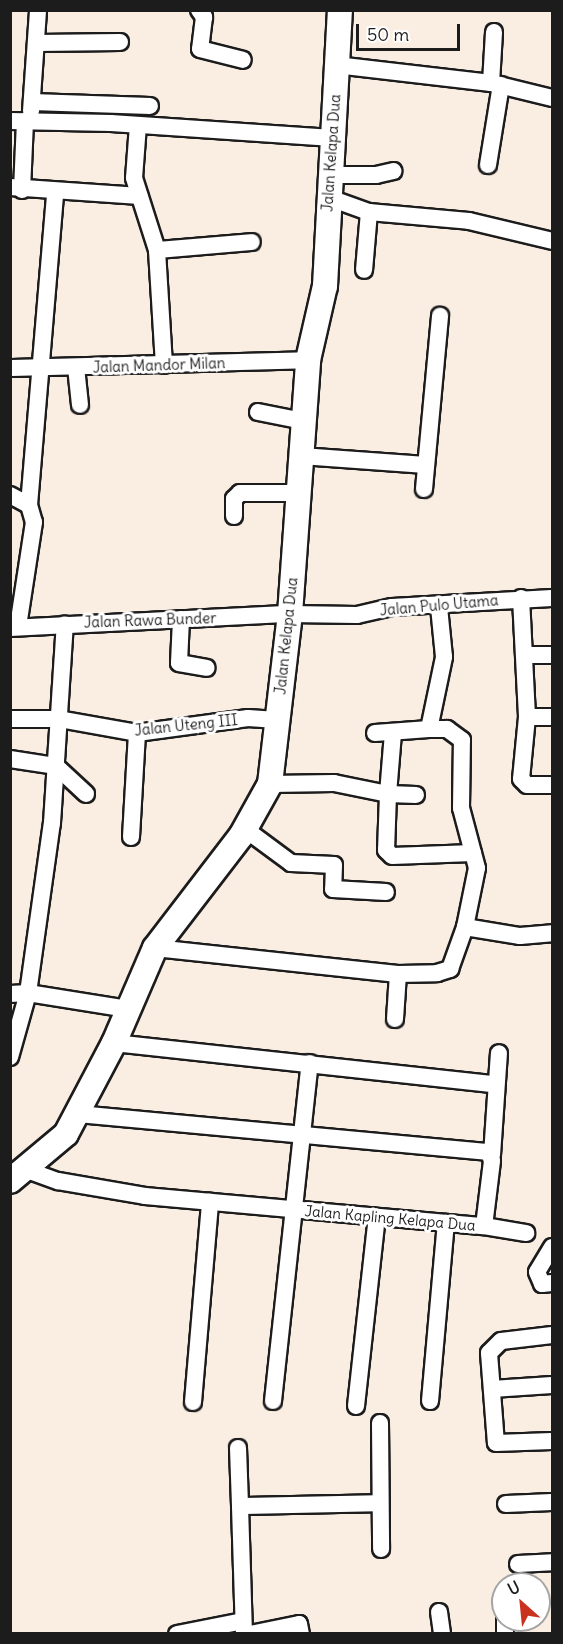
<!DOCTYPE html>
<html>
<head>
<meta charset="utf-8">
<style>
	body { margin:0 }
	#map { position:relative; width:563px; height:1644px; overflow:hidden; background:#faeee2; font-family:Delius,sans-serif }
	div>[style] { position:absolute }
	.roads { filter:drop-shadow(2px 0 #1c1c1c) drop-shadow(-2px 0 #1c1c1c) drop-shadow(0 2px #1c1c1c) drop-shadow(0 -2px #1c1c1c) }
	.street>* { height:16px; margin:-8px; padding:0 8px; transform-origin:8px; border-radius:8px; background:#fff }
	.secondary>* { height:24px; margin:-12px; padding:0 12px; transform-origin:12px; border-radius:12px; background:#fff }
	span { translate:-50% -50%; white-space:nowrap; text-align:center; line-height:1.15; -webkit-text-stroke:6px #fff; paint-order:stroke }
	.street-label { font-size:15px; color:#1c1c1c }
	.frame { position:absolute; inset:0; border:12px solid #1c1c1c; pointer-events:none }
	.north { position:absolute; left:491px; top:1572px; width:60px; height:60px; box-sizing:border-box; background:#fff; border:2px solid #a4a4a4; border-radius:50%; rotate:333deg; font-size:16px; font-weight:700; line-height:24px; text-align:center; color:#1c1c1c }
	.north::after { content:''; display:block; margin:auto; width:21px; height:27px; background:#c8321e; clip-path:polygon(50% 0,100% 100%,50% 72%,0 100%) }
	.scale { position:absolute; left:356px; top:24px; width:104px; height:27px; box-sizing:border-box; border:3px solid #1c1c1c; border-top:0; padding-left:8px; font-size:18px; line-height:21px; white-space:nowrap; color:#1c1c1c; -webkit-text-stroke:4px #fff; paint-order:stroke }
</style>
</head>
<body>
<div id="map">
	<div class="roads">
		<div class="street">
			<i style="left:199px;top:10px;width:9px;rotate:54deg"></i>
			<i style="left:204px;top:17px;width:32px;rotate:97deg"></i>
			<i style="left:200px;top:49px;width:44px;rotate:14.3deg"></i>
			<i style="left:37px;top:43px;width:83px;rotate:-0.7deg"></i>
			<i style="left:336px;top:65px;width:156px;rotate:6.6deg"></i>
			<i style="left:491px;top:83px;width:63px;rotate:13.8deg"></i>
			<i style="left:491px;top:83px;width:51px;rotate:-86.6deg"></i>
			<i style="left:32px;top:102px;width:118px;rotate:1.9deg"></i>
			<i style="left:31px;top:111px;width:101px;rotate:-86deg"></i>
			<i style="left:10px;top:121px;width:101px;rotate:1.1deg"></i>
			<i style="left:111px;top:123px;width:222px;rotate:3.9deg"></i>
			<i style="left:138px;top:125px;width:53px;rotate:94.3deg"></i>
			<i style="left:134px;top:178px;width:76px;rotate:72.3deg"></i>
			<i style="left:488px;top:165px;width:81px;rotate:-80.8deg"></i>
			<i style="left:329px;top:175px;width:47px"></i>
			<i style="left:376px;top:175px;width:18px;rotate:-13deg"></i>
			<i style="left:10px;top:187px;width:130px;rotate:4deg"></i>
			<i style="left:22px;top:190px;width:69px;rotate:-87.5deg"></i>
			<i style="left:327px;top:197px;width:45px;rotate:19.7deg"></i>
			<i style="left:369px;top:212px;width:58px;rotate:94.9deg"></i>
			<i style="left:369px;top:212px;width:100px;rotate:5.1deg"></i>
			<i style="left:469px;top:221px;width:85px;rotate:13.5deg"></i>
			<i style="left:164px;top:365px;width:115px;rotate:-93.5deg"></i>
			<i style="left:157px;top:250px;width:95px;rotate:-4.8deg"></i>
			<i style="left:76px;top:367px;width:38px;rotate:84deg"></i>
			<i style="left:10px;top:368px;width:298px;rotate:-1.5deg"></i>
			<i style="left:258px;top:412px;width:46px;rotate:11.3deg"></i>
			<i style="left:301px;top:456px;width:125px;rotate:4.1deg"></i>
			<i style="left:424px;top:489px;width:174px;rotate:-84.7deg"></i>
			<i style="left:10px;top:495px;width:21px;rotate:28deg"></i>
			<i style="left:29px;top:505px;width:18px;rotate:74deg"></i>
			<i style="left:34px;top:522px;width:106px;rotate:98.7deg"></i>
			<i style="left:29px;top:505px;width:313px;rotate:-85.2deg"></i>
			<i style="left:234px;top:516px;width:17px;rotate:-90deg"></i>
			<i style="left:234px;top:499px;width:8px;rotate:-45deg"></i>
			<i style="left:240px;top:493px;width:58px"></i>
			<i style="left:521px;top:598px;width:119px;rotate:87.1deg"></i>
			<i style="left:527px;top:717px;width:62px;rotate:95.5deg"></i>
			<i style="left:521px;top:779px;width:8px;rotate:45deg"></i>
			<i style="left:527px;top:785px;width:25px"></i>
			<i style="left:181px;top:619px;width:44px;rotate:92.6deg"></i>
			<i style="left:179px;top:663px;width:28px;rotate:10deg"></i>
			<i style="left:10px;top:628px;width:280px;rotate:-2.9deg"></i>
			<i style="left:290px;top:614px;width:67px;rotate:0.9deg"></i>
			<i style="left:357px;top:615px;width:36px;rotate:-13deg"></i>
			<i style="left:392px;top:607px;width:160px;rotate:-3.2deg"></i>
			<i style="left:526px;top:655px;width:26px"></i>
			<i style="left:527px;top:717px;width:25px"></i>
			<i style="left:10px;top:719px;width:49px"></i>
			<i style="left:59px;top:719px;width:79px;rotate:10.2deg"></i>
			<i style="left:137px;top:733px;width:112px;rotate:-7.7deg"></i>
			<i style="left:248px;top:718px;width:29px;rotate:4deg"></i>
			<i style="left:375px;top:733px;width:54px;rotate:-4.2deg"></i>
			<i style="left:429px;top:729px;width:74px;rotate:-78.2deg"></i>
			<i style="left:444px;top:657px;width:50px;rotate:-95.7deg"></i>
			<i style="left:393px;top:733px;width:61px;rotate:94.7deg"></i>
			<i style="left:388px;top:794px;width:28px;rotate:2deg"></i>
			<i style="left:10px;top:759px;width:47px;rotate:8.7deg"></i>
			<i style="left:56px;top:766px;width:41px;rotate:43deg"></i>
			<i style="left:270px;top:784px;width:64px;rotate:-0.9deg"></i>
			<i style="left:334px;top:783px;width:55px;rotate:11.5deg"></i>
			<i style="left:388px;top:794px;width:56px;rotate:92deg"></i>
			<i style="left:386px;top:850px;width:8px;rotate:45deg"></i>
			<i style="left:392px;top:856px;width:81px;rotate:-2.1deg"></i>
			<i style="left:245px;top:829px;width:57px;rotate:36.5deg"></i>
			<i style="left:291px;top:863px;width:43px;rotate:2.7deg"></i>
			<i style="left:334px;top:865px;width:24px;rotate:92deg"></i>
			<i style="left:333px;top:889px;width:53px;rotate:3.2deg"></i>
			<i style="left:131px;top:837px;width:104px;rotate:-86.7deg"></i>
			<i style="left:465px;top:927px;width:56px;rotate:9.3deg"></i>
			<i style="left:520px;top:936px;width:32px;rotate:-5deg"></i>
			<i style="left:155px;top:948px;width:244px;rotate:6.1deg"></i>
			<i style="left:398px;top:974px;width:39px;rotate:-1deg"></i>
			<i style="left:437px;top:973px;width:14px;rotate:-17deg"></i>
			<i style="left:450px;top:969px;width:45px;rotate:-70.3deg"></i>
			<i style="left:465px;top:927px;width:60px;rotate:-78.5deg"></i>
			<i style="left:477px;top:868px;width:62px;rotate:-104.9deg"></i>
			<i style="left:461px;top:808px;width:68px;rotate:-89.2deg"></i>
			<i style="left:462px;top:740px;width:19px;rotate:-144deg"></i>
			<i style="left:447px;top:729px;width:18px;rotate:180deg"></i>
			<i style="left:10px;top:994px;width:18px;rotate:-3deg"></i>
			<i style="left:28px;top:993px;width:172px;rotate:-82deg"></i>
			<i style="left:52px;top:823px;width:199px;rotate:-86.3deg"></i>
			<i style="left:395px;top:1019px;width:45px;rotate:-86.2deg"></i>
			<i style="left:114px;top:1043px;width:382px;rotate:6.2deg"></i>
			<i style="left:10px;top:1057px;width:66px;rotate:-74.3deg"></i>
			<i style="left:28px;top:993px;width:101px;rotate:9.1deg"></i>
			<i style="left:78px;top:1114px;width:413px;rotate:5.3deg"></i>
			<i style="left:489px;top:1152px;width:9px;rotate:72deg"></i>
			<i style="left:492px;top:1161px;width:65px;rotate:97deg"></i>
			<i style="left:492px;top:1155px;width:102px;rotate:-86.1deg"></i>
			<i style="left:27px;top:1170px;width:33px;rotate:20deg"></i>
			<i style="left:58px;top:1181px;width:88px;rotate:9.8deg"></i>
			<i style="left:145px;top:1196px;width:340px;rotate:5.1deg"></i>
			<i style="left:484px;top:1226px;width:43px;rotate:9.5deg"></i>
			<i style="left:552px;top:1247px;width:29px;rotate:121deg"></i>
			<i style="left:537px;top:1272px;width:13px;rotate:67deg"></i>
			<i style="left:542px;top:1284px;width:10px;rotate:-6deg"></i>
			<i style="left:552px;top:1335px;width:51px;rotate:173.3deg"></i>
			<i style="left:501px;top:1341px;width:17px;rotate:135deg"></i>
			<i style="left:489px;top:1353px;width:90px;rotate:85.6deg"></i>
			<i style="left:496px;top:1443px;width:56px;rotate:-2deg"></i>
			<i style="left:492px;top:1389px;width:60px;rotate:-3.8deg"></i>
			<i style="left:273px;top:1401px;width:340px;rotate:-83.8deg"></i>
			<i style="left:430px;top:1401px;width:179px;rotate:-84.9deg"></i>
			<i style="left:193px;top:1402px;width:201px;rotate:-85.1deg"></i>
			<i style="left:356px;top:1406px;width:190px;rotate:-83.7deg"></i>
			<i style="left:380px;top:1423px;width:126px;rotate:89.5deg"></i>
			<i style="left:238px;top:1448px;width:58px;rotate:88deg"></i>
			<i style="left:506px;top:1504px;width:46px;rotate:-2.5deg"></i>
			<i style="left:518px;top:1564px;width:34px;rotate:-3deg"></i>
			<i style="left:439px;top:1612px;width:22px;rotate:82deg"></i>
			<i style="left:505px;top:1620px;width:14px;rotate:90deg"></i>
			<i style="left:177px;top:1634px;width:67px;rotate:-11.1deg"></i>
			<i style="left:244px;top:1634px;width:128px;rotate:-91.8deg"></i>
			<i style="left:240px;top:1506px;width:140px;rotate:-1.2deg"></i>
			<i style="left:250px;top:1634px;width:50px;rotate:-11.5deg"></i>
			<i style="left:299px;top:1624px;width:10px;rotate:79deg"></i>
		</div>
		<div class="secondary">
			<i style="left:10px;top:1181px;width:73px;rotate:-40deg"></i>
			<i style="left:66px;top:1134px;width:103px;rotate:-62.2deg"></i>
			<i style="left:114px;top:1043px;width:103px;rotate:-66.7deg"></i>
			<i style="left:155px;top:948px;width:141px;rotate:-52.5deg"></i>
			<i style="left:241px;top:836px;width:60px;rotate:-60.9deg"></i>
			<i style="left:270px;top:784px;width:171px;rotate:-83.3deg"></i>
			<i style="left:290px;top:614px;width:255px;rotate:-85.9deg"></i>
			<i style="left:308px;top:360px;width:76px;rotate:-77.1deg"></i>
			<i style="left:325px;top:286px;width:276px;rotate:-86.9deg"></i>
		</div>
	</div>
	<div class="street-label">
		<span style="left:331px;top:153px;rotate:-86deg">Jalan Kelapa Dua</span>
		<span style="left:159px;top:365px;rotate:-2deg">Jalan Mandor Milan</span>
		<span style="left:439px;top:605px;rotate:-5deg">Jalan Pulo Utama</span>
		<span style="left:150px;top:620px;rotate:-2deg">Jalan Rawa Bunder</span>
		<span style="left:286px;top:636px;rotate:-84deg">Jalan Kelapa Dua</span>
		<span style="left:186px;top:725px;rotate:-6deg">Jalan Uteng III</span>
		<span style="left:390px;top:1218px;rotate:5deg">Jalan Kapling Kelapa Dua</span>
	</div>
	<div class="frame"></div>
	<div class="north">U</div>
	<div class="scale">50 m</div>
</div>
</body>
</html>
